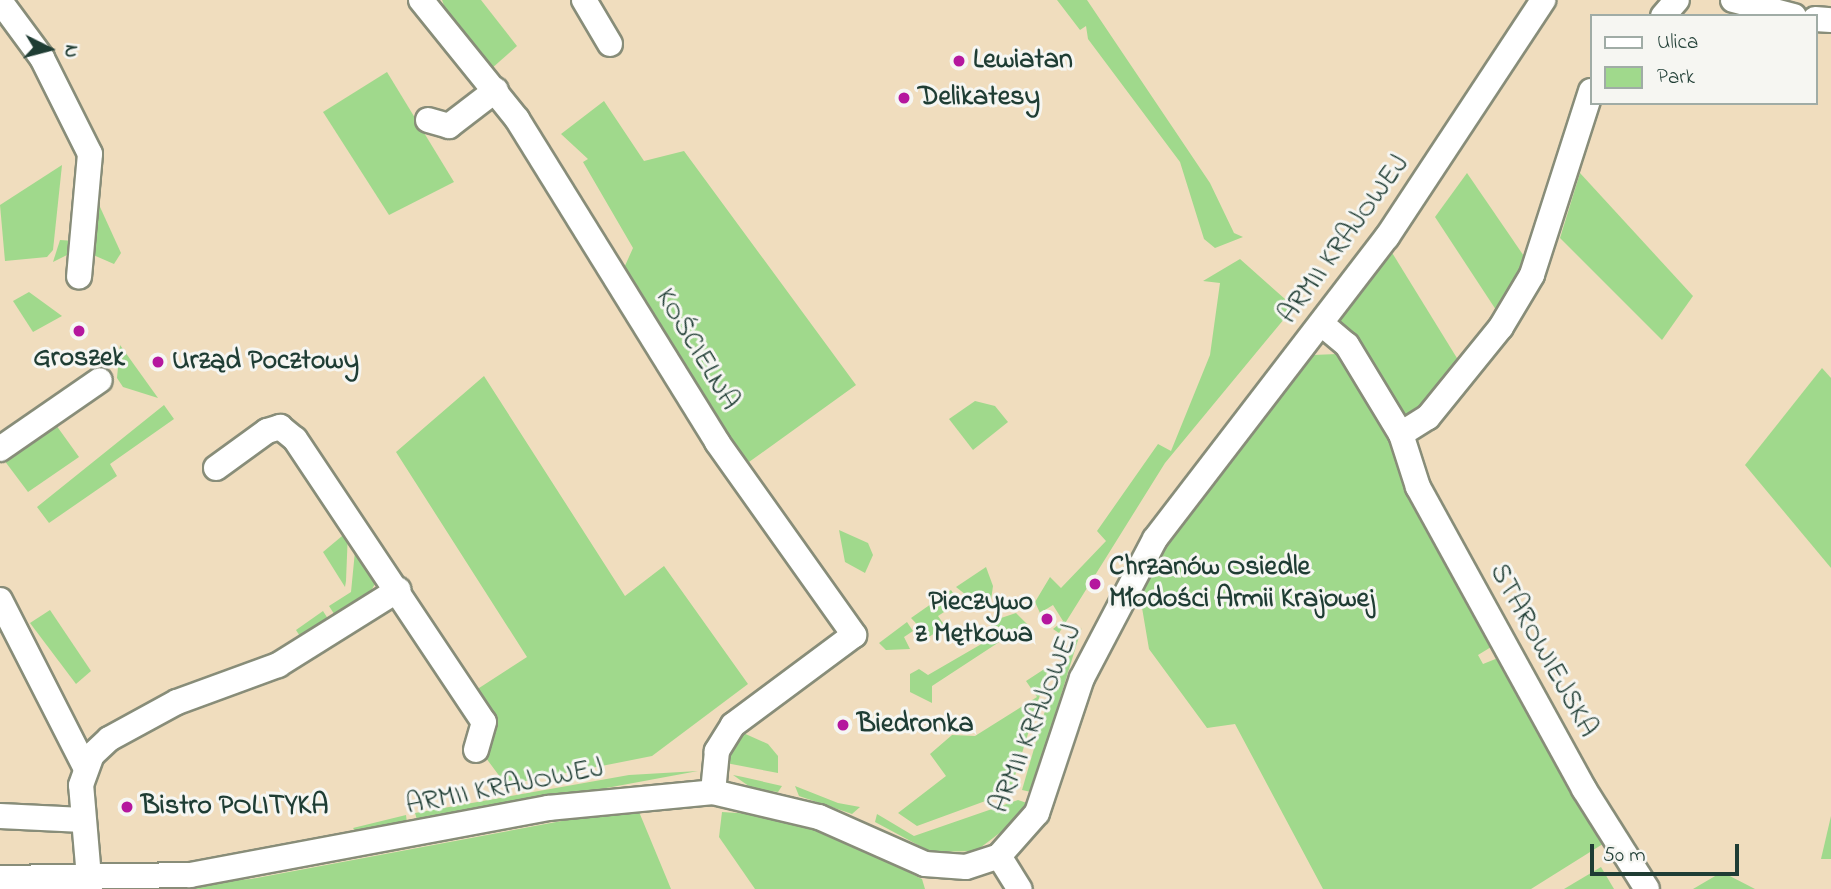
<!DOCTYPE html>
<html>
<head>
<meta charset="utf-8">
<style>
	body { margin:0 }
	#map { position:relative; width:1831px; height:889px; overflow:hidden; background:#f0ddbe; font-family:"Indie Flower",sans-serif }
	div>[style] { position:absolute }
	.green>* { inset:0; background:#a0d98c }
	.roads { filter:drop-shadow(2px 0 #888d79) drop-shadow(-2px 0 #888d79) drop-shadow(0 2px #888d79) drop-shadow(0 -2px #888d79) }
	.minor>* { height:24px; margin:-12px; padding:0 12px; transform-origin:12px; border-radius:12px; background:#fff }
	.dots>* { width:19px; height:19px; translate:-50% -50%; box-sizing:border-box; border:4px solid #f6f6f2; border-radius:50% }
	span { translate:-50% -50%; white-space:nowrap; text-align:center; line-height:1.15; -webkit-text-stroke:6px #f6f6f2; paint-order:stroke }
	.poi-label { font-size:28px; color:#1f3d34; font-weight:700 }
	.left { translate:0 -50%; text-align:left }
	.right { translate:-100% -50%; text-align:right }
	.street-label { font-size:28px; color:#1f3d34 }
	.legend { position:absolute; left:1590px; top:14px; width:228px; height:91px; box-sizing:border-box; background:#f6f6f2; border:2px solid #a0aca6; margin:0; padding:9px 12px; list-style:none; font-size:21px; color:#1f3d34 }
	.legend li { display:flex; align-items:center; gap:14px; height:35px }
	.legend b { width:35px; border:2px solid #a0aca6 }
	.north { position:absolute; left:14px; top:14px; width:70px; height:70px; -webkit-text-stroke:5px #f6f6f2; paint-order:stroke; rotate:96deg; font-size:19px; font-weight:700; line-height:28px; text-align:center; color:#1f3d34 }
	.north::after { content:''; display:block; margin:auto; width:24px; height:32px; background:#1f3d34; clip-path:polygon(50% 0,100% 100%,50% 72%,0 100%) }
	.scale { position:absolute; left:1590px; top:844px; width:149px; height:32px; box-sizing:border-box; border:4px solid #1f3d34; border-top:0; padding-left:9px; font-size:21px; line-height:24px; white-space:nowrap; color:#1f3d34; -webkit-text-stroke:5px #f6f6f2; paint-order:stroke }
</style>
</head>
<body>
<div id="map">
	<div class="green">
		<i style="clip-path:polygon(442px 0,481px 0,517px 46px,491px 69px,450px 22px)"></i>
		<i style="clip-path:polygon(1057px 0,1087px 0,1210px 183px,1234px 233px,1243px 237px,1215px 248px,1204px 239px,1180px 162px,1088px 39px,1086px 26px,1080px 30px)"></i>
		<i style="clip-path:polygon(387px 72px,454px 182px,389px 215px,323px 112px)"></i>
		<i style="clip-path:polygon(604px 101px,644px 161px,684px 151px,856px 385px,749px 462px,704px 404px,624px 268px,633px 248px,583px 162px,588px 159px,561px 134px)"></i>
		<i style="clip-path:polygon(62px 165px,53px 250px,47px 257px,5px 261px,0 205px)"></i>
		<i style="clip-path:polygon(1467px 173px,1528px 262px,1500px 316px,1435px 217px)"></i>
		<i style="clip-path:polygon(1580px 173px,1693px 296px,1662px 340px,1560px 238px)"></i>
		<i style="clip-path:polygon(95px 196px,121px 253px,114px 264px,91px 254px)"></i>
		<i style="clip-path:polygon(60px 240px,75px 241px,67px 255px,53px 262px)"></i>
		<i style="clip-path:polygon(1391px 251px,1460px 363px,1412px 419px,1400px 417px,1340px 321px)"></i>
		<i style="clip-path:polygon(1240px 259px,1294px 307px,1165px 463px,1059px 633px,1053px 629px,1063px 621px,1053px 605px,1040px 613px,1035px 602px,1050px 577px,1061px 588px,1106px 541px,1097px 531px,1158px 444px,1171px 451px,1210px 355px,1220px 283px,1203px 281px)"></i>
		<i style="clip-path:polygon(29px 292px,62px 316px,33px 332px,13px 301px)"></i>
		<i style="clip-path:polygon(120px 345px,158px 398px,123px 387px,117px 378px)"></i>
		<i style="clip-path:polygon(1337px 354px,1397px 443px,1440px 554px,1496px 644px,1478px 655px,1483px 664px,1503px 656px,1606px 842px,1531px 889px,1323px 889px,1235px 724px,1207px 728px,1149px 649px,1139px 590px,1171px 523px,1313px 355px)"></i>
		<i style="clip-path:polygon(1822px 368px,1831px 378px,1831px 568px,1745px 465px)"></i>
		<i style="clip-path:polygon(484px 376px,625px 596px,664px 566px,748px 684px,652px 756px,506px 785px,486px 758px,497px 725px,476px 690px,527px 657px,396px 452px)"></i>
		<i style="clip-path:polygon(975px 401px,995px 406px,1008px 422px,973px 450px,949px 419px)"></i>
		<i style="clip-path:polygon(164px 405px,174px 419px,110px 464px,117px 476px,49px 523px,37px 507px)"></i>
		<i style="clip-path:polygon(56px 425px,79px 457px,28px 492px,4px 460px)"></i>
		<i style="clip-path:polygon(839px 530px,868px 543px,873px 555px,865px 573px,845px 562px)"></i>
		<i style="clip-path:polygon(348px 531px,346px 581px,345px 587px,323px 552px)"></i>
		<i style="clip-path:polygon(356px 541px,376px 582px,367px 598px,338px 620px,329px 606px,351px 592px)"></i>
		<i style="clip-path:polygon(986px 567px,993px 586px,991px 600px,980px 606px,956px 587px)"></i>
		<i style="clip-path:polygon(951px 590px,959px 602px,938px 616px,945px 626px,929px 637px,911px 618px)"></i>
		<i style="clip-path:polygon(50px 610px,91px 671px,76px 684px,30px 623px)"></i>
		<i style="clip-path:polygon(323px 611px,330px 622px,303px 641px,296px 630px)"></i>
		<i style="clip-path:polygon(1016px 613px,1029px 626px,1022px 644px,1013px 633px,932px 686px,932px 703px,910px 692px,910px 674px,919px 669px,928px 675px,997px 635px,989px 622px)"></i>
		<i style="clip-path:polygon(907px 622px,913px 631px,904px 637px,910px 649px,886px 650px,879px 643px)"></i>
		<i style="clip-path:polygon(1082px 627px,1031px 792px,1022px 790px,1047px 704px)"></i>
		<i style="clip-path:polygon(1049px 666px,1010px 792px,917px 826px,898px 813px,946px 776px,930px 754px,952px 735px,975px 736px,1037px 697px,1026px 681px)"></i>
		<i style="clip-path:polygon(741px 732px,768px 744px,778px 756px,778px 773px,726px 763px)"></i>
		<i style="clip-path:polygon(698px 771px,418px 823px,415px 813px,629px 775px)"></i>
		<i style="clip-path:polygon(733px 775px,743px 777px,782px 786px,778px 792px,753px 789px)"></i>
		<i style="clip-path:polygon(795px 786px,838px 803px,860px 807px,852px 814px,799px 796px)"></i>
		<i style="clip-path:polygon(1018px 800px,1027px 803px,1014px 822px,976px 851px,931px 852px,875px 822px,877px 814px,914px 836px)"></i>
		<i style="clip-path:polygon(637px 807px,671px 889px,124px 889px,251px 879px)"></i>
		<i style="clip-path:polygon(722px 812px,782px 816px,845px 840px,922px 879px,925px 889px,755px 889px,719px 837px)"></i>
		<i style="clip-path:polygon(406px 815px,408px 831px,359px 836px,353px 828px)"></i>
		<i style="clip-path:polygon(1831px 816px,1831px 859px,1821px 859px)"></i>
		<i style="clip-path:polygon(1601px 867px,1614px 889px,1564px 889px)"></i>
		<i style="clip-path:polygon(1722px 872px,1755px 889px,1693px 889px)"></i>
	</div>
	<div class="roads">
		<div class="minor">
			<i style="left:421px;top:0;width:153px;rotate:51.1deg"></i>
			<i style="left:517px;top:119px;width:380px;rotate:58.2deg"></i>
			<i style="left:717px;top:442px;width:237px;rotate:54.6deg"></i>
			<i style="left:854px;top:635px;width:151px;rotate:143.4deg"></i>
			<i style="left:733px;top:725px;width:31px;rotate:122deg"></i>
			<i style="left:717px;top:751px;width:41px;rotate:95.6deg"></i>
			<i style="left:584px;top:0;width:51px;rotate:59.4deg"></i>
			<i style="left:1733px;top:0;width:63px;rotate:14.7deg"></i>
			<i style="left:0;top:1px;width:71px;rotate:53.6deg"></i>
			<i style="left:42px;top:58px;width:107px;rotate:63.4deg"></i>
			<i style="left:90px;top:154px;width:123px;rotate:95.1deg"></i>
			<i style="left:1663px;top:16px;width:21px;rotate:-49deg"></i>
			<i style="left:1815px;top:19px;width:16px;rotate:4deg"></i>
			<i style="left:1591px;top:91px;width:193px;rotate:107.8deg"></i>
			<i style="left:1532px;top:275px;width:61px;rotate:120.8deg"></i>
			<i style="left:1501px;top:327px;width:116px;rotate:129deg"></i>
			<i style="left:1428px;top:417px;width:32px;rotate:148deg"></i>
			<i style="left:1401px;top:434px;width:56px;rotate:72.2deg"></i>
			<i style="left:1418px;top:487px;width:345px;rotate:61.2deg"></i>
			<i style="left:1584px;top:789px;width:118px;rotate:57.8deg"></i>
			<i style="left:428px;top:120px;width:22px;rotate:16deg"></i>
			<i style="left:449px;top:126px;width:59px;rotate:-37.5deg"></i>
			<i style="left:1323px;top:325px;width:31px;rotate:40deg"></i>
			<i style="left:1347px;top:345px;width:104px;rotate:58.8deg"></i>
			<i style="left:0;top:449px;width:121px;rotate:-34.6deg"></i>
			<i style="left:216px;top:468px;width:63px;rotate:-36deg"></i>
			<i style="left:267px;top:431px;width:14px;rotate:-17deg"></i>
			<i style="left:280px;top:427px;width:19px;rotate:39deg"></i>
			<i style="left:295px;top:439px;width:340px;rotate:56.3deg"></i>
			<i style="left:484px;top:722px;width:29px;rotate:106deg"></i>
			<i style="left:0;top:600px;width:187px;rotate:63deg"></i>
			<i style="left:0;top:816px;width:83px;rotate:2.8deg"></i>
			<i style="left:999px;top:856px;width:39px;rotate:58deg"></i>
			<i style="left:0;top:878px;width:190px;rotate:-0.9deg"></i>
			<i style="left:190px;top:875px;width:364px;rotate:-10.6deg"></i>
			<i style="left:548px;top:808px;width:166px;rotate:-5.5deg"></i>
			<i style="left:713px;top:792px;width:109px;rotate:13.3deg"></i>
			<i style="left:819px;top:817px;width:116px;rotate:23.9deg"></i>
			<i style="left:925px;top:864px;width:41px;rotate:4.2deg"></i>
			<i style="left:966px;top:867px;width:35px;rotate:-18deg"></i>
			<i style="left:999px;top:856px;width:57px;rotate:-48.5deg"></i>
			<i style="left:1037px;top:813px;width:142px;rotate:-71.6deg"></i>
			<i style="left:1082px;top:678px;width:157px;rotate:-62.3deg"></i>
			<i style="left:1155px;top:539px;width:381px;rotate:-52.5deg"></i>
			<i style="left:1387px;top:237px;width:284px;rotate:-56.6deg"></i>
			<i style="left:90px;top:889px;width:104px;rotate:-94.9deg"></i>
			<i style="left:81px;top:785px;width:32px;rotate:-70deg"></i>
			<i style="left:92px;top:755px;width:23px;rotate:-43deg"></i>
			<i style="left:109px;top:739px;width:77px;rotate:-28.6deg"></i>
			<i style="left:177px;top:702px;width:108px;rotate:-20.1deg"></i>
			<i style="left:278px;top:665px;width:142px;rotate:-32deg"></i>
		</div>
	</div>
	<div class="dots">
		<i style="left:959px;top:61px;background:#b5179e"></i>
		<i style="left:904px;top:98px;background:#b5179e"></i>
		<i style="left:79px;top:331px;background:#b5179e"></i>
		<i style="left:158px;top:362px;background:#b5179e"></i>
		<i style="left:1095px;top:584px;background:#b5179e"></i>
		<i style="left:1047px;top:619px;background:#b5179e"></i>
		<i style="left:843px;top:725px;background:#b5179e"></i>
		<i style="left:127px;top:807px;background:#b5179e"></i>
	</div>
	<div class="poi-label">
		<span class="left" style="left:973px;top:61px">Lewiatan</span>
		<span class="left" style="left:918px;top:98px">Delikatesy</span>
		<span style="left:79px;top:359px">Groszek</span>
		<span class="left" style="left:172px;top:362px">Urząd Pocztowy</span>
		<span class="left" style="left:1109px;top:584px">Chrzanów Osiedle<br>Młodości Armii Krajowej</span>
		<span class="right" style="left:1033px;top:619px">Pieczywo<br>z Mętkowa</span>
		<span class="left" style="left:857px;top:725px">Biedronka</span>
		<span class="left" style="left:141px;top:807px">Bistro POLITYKA</span>
	</div>
	<div class="street-label">
		<span style="left:1345px;top:240px;rotate:-54deg">ARMII KRAJOWEJ</span>
		<span style="left:696px;top:350px;rotate:59deg">KOŚCIELNA</span>
		<span style="left:1542px;top:651px;rotate:61deg">STAROWIEJSKA</span>
		<span style="left:1037px;top:719px;rotate:-68deg">ARMII KRAJOWEJ</span>
		<span style="left:505px;top:788px;rotate:-11deg">ARMII KRAJOWEJ</span>
	</div>
	<ul class="legend">
	<li><b style="height:9px;background:#fff"></b>Ulica</li>
	<li><b style="height:19px;background:#a0d98c"></b>Park</li>
	</ul>
	<div class="north">N</div>
	<div class="scale">50 m</div>
</div>
</body>
</html>
